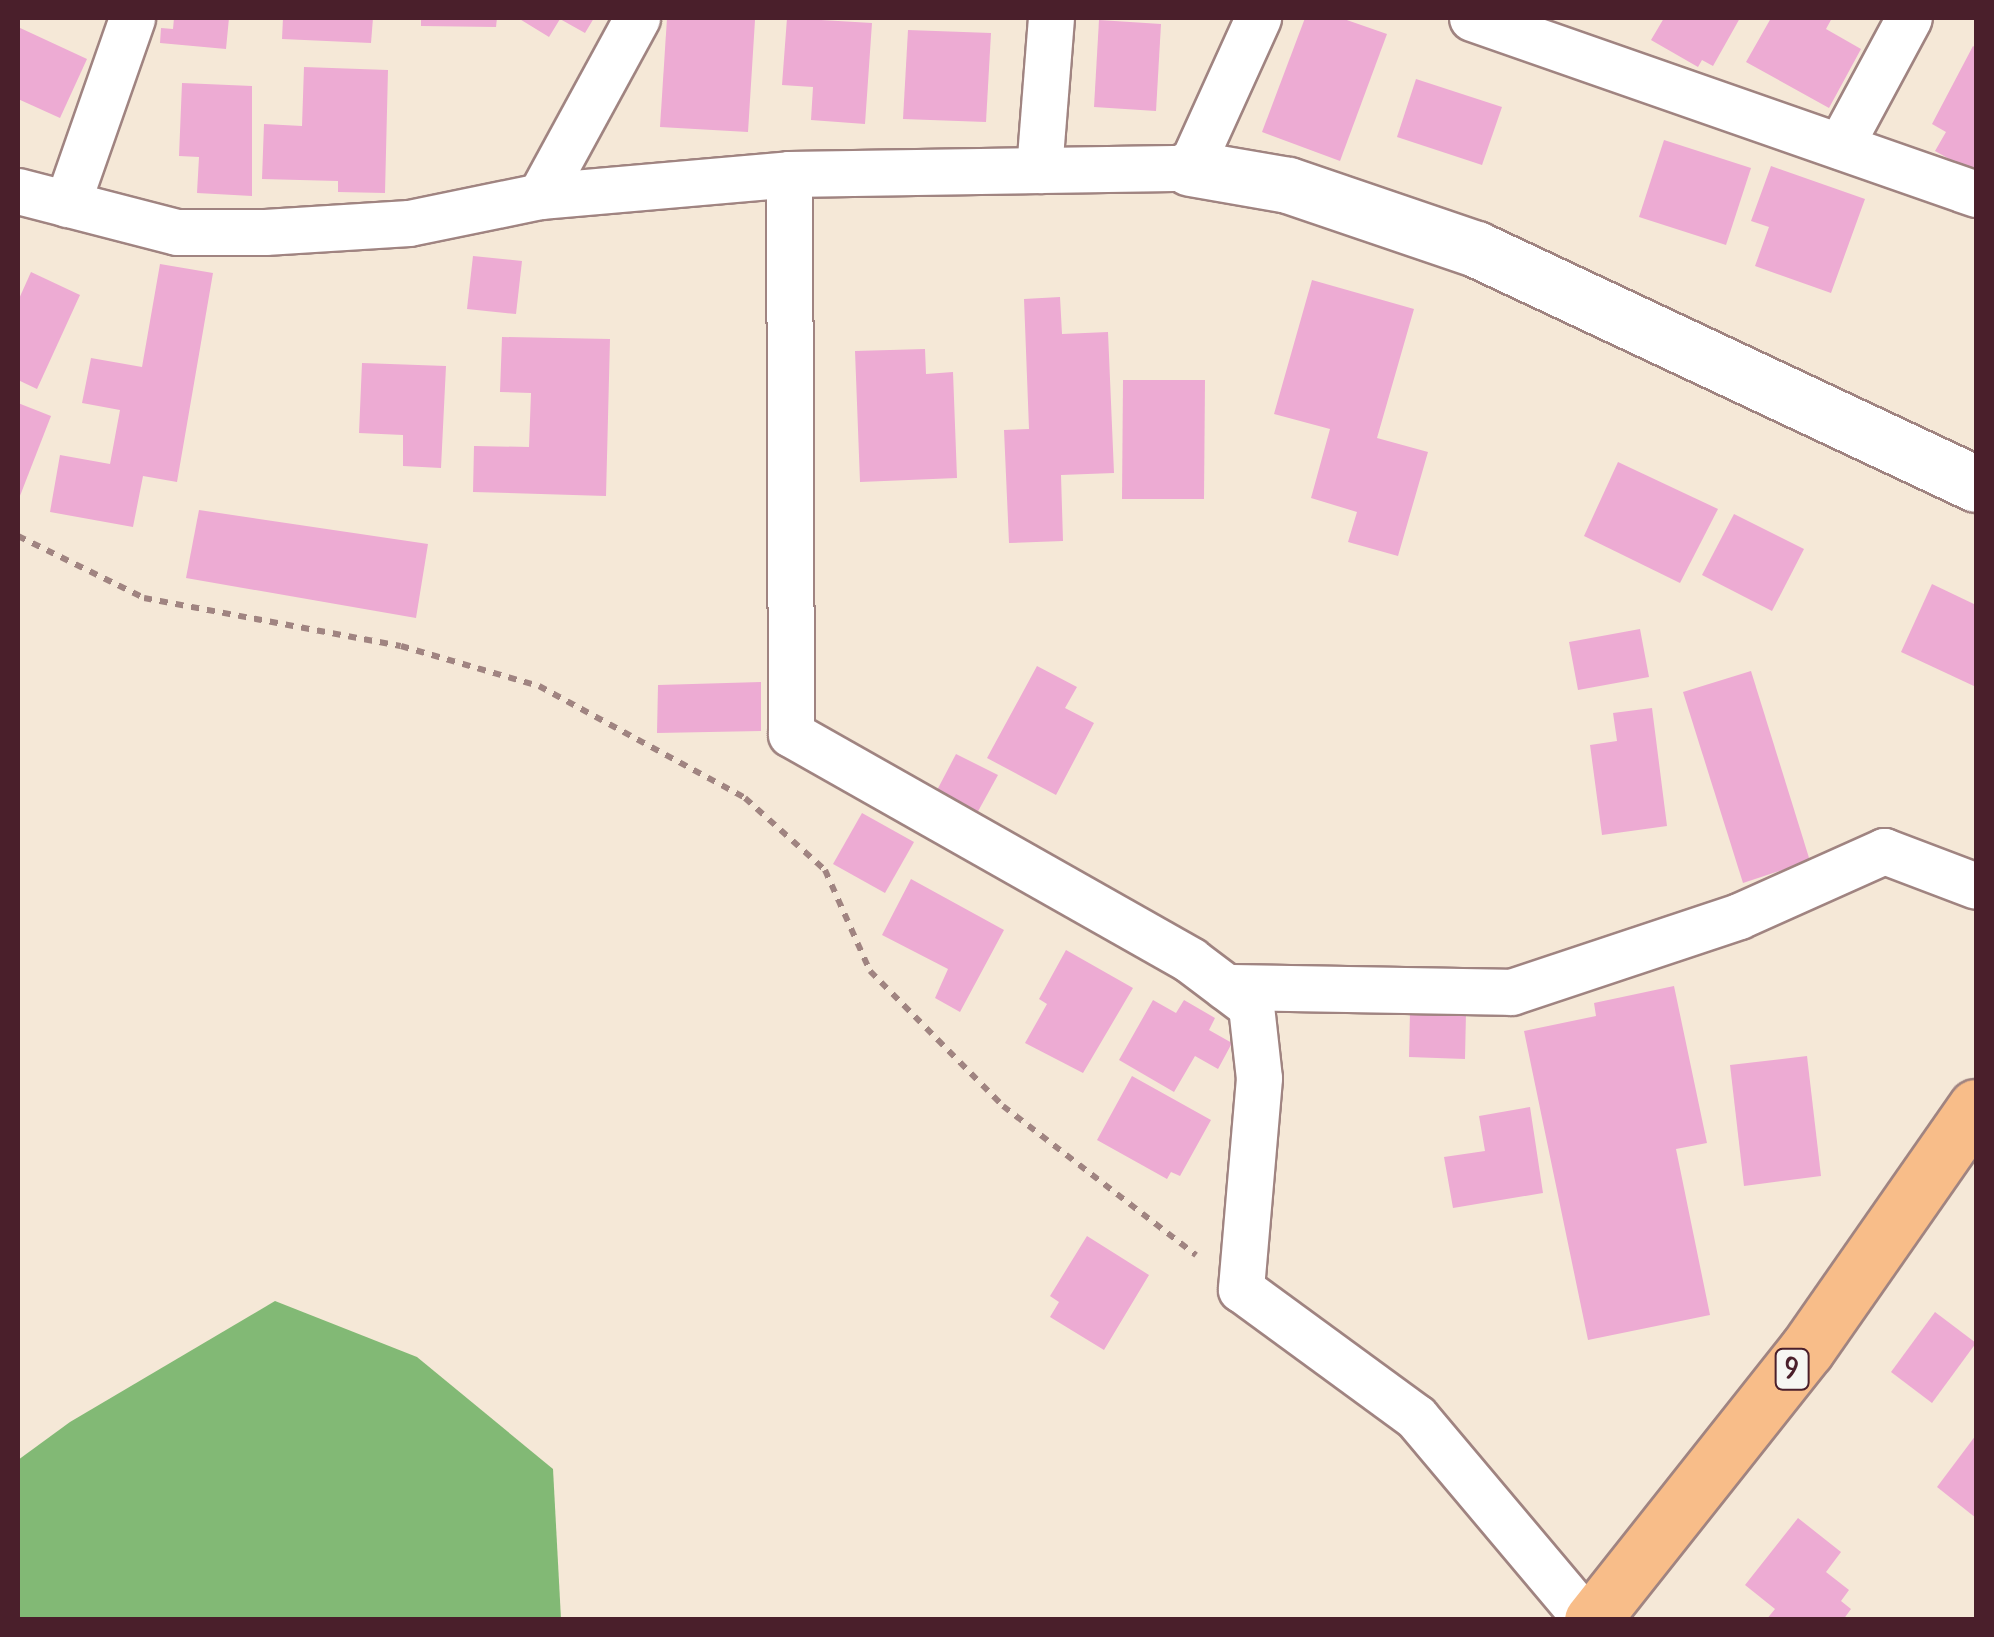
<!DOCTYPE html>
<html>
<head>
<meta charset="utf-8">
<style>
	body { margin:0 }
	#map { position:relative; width:1994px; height:1637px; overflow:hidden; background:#f5e8d7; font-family:Mynerve,sans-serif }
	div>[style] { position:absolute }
	.forest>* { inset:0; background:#82b975 }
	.building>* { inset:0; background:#edabd3 }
	.path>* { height:6px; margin-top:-3px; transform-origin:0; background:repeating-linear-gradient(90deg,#a08481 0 8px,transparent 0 16px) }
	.roads { filter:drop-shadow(2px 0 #a08481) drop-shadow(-2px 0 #a08481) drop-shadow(0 2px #a08481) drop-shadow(0 -2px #a08481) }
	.minor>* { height:45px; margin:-22.5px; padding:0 22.5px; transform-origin:22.5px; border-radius:22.5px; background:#fff }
	.tertiary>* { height:55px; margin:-27.5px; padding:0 27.5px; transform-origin:27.5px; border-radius:27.5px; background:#fff }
	.primary>* { height:55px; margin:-27.5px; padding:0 27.5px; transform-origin:27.5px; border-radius:27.5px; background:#f8bd89 }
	span { translate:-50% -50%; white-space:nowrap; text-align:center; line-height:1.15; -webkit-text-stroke:8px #f6f6f2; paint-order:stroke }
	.shield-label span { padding:2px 8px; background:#f6f6f2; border:2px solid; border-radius:8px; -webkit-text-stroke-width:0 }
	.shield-label { font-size:30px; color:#4a1f2b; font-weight:700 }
	.frame { position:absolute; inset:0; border:20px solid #4a1f2b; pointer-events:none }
</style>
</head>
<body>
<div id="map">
	<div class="forest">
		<i style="clip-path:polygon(275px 1301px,417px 1357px,553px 1469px,561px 1619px,18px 1619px,18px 1460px,70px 1422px)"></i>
	</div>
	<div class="building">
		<i style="clip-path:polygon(174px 18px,229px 18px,226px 49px,160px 43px,161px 28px,173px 29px)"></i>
		<i style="clip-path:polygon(283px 18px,373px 18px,371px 43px,282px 39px)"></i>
		<i style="clip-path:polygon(421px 18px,497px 18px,496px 27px,421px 26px)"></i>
		<i style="clip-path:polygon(518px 18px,594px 18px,585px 33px,560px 19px,549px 37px)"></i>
		<i style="clip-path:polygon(667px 18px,755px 20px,748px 132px,660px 127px)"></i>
		<i style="clip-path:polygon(787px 18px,872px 23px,865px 124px,811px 120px,813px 87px,782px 85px)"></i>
		<i style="clip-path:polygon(1305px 18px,1341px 18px,1387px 34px,1340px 161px,1262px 132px)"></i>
		<i style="clip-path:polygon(1664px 18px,1740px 18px,1713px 66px,1702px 60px,1698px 67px,1651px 40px)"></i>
		<i style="clip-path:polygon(1771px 18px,1832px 18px,1826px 29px,1861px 49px,1829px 108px,1746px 62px)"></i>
		<i style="clip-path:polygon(1099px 20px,1161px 24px,1156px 111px,1094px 107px)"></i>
		<i style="clip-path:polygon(18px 27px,87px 59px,60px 118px,18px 99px)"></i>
		<i style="clip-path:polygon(908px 30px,991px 33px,986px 122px,903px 119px)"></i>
		<i style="clip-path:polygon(1973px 46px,1976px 48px,1976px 174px,1935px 151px,1946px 132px,1932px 124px)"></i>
		<i style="clip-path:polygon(304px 67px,388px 70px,385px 193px,338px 192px,338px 181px,262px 179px,264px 124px,302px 126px)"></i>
		<i style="clip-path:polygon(1416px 79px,1502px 107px,1482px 165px,1397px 137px)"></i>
		<i style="clip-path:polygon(182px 83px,252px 86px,252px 196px,197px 193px,199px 157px,179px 156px)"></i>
		<i style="clip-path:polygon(1664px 140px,1751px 168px,1726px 245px,1639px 217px)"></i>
		<i style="clip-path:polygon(1771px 166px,1865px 199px,1831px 293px,1755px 266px,1769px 227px,1751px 221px)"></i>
		<i style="clip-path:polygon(473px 256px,522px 261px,516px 314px,467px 309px)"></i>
		<i style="clip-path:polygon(160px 264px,213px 273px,177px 482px,143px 476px,133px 527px,50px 512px,60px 455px,110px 464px,120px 410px,82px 403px,91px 358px,142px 367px)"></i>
		<i style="clip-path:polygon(31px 272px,80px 295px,37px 389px,18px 380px,18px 301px)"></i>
		<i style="clip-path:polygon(1312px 280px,1414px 309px,1377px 438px,1428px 452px,1398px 556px,1348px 542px,1357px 512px,1311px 498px,1330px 429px,1274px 414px)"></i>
		<i style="clip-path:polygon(1060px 297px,1062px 334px,1108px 332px,1114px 473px,1061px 475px,1063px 541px,1009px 543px,1004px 430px,1029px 429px,1024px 299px)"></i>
		<i style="clip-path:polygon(502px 337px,610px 339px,606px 496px,473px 492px,474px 446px,529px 447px,531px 393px,500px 392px)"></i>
		<i style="clip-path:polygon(925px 349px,926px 374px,953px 372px,957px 478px,860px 482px,855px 351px)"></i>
		<i style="clip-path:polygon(362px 363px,446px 366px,441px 468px,403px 466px,403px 435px,359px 433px)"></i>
		<i style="clip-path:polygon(1123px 380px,1205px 380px,1204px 499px,1122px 499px)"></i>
		<i style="clip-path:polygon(18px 403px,51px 416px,18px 501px)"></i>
		<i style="clip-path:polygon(1618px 462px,1718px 509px,1680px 583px,1584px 536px)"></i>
		<i style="clip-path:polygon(199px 510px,428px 544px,416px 618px,186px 578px)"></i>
		<i style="clip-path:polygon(1734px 514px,1804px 549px,1772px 611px,1702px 575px)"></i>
		<i style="clip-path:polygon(1932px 584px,1976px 605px,1976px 687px,1901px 652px)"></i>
		<i style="clip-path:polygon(1640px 629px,1649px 677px,1578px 690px,1569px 642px)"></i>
		<i style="clip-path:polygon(1037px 666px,1077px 687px,1065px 708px,1094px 723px,1056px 795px,987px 758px)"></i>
		<i style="clip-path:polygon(1751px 671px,1810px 861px,1743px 883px,1683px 692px)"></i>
		<i style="clip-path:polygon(761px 682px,761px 731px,657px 733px,658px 685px)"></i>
		<i style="clip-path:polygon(1652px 708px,1667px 826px,1602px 835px,1590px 745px,1617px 741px,1613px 713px)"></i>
		<i style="clip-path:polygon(956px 754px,998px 775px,976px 815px,935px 794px)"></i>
		<i style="clip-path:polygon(862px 813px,914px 842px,885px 893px,833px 864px)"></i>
		<i style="clip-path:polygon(911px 879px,1004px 930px,960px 1012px,935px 998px,948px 969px,882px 935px)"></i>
		<i style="clip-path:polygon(1066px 950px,1133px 988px,1083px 1073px,1025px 1043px,1047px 1004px,1039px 999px)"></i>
		<i style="clip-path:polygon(1674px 986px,1707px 1143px,1676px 1149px,1710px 1315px,1588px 1340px,1524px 1031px,1596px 1016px,1594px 1003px)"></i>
		<i style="clip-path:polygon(1153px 1000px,1176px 1013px,1184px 1000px,1215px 1018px,1209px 1030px,1232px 1043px,1218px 1069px,1195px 1056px,1174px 1092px,1119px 1060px)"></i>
		<i style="clip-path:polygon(1410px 1011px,1466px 1012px,1465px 1059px,1409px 1057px)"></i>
		<i style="clip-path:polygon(1807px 1056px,1821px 1176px,1744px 1186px,1730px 1065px)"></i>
		<i style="clip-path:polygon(1132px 1076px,1211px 1120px,1180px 1176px,1171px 1172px,1167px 1179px,1097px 1140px)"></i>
		<i style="clip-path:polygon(1530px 1107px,1543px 1193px,1453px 1208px,1444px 1157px,1485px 1151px,1479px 1116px)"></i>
		<i style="clip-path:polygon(1087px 1236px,1149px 1275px,1104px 1350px,1050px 1317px,1059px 1302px,1050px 1296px)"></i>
		<i style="clip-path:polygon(1935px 1312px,1976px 1343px,1932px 1403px,1891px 1372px)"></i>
		<i style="clip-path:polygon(1976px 1435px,1976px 1518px,1937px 1487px)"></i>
		<i style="clip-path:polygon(1798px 1518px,1841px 1552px,1826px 1572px,1849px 1590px,1841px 1601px,1851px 1609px,1843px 1620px,1766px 1620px,1775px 1609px,1745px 1585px)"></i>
	</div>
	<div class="path">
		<i style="left:18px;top:536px;width:140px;rotate:26.2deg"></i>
		<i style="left:144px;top:598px;width:261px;rotate:10.6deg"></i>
		<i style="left:401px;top:646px;width:144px;rotate:16.2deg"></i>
		<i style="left:539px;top:686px;width:234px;rotate:28.5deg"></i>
		<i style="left:745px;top:798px;width:108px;rotate:42deg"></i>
		<i style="left:825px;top:870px;width:111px;rotate:66deg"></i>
		<i style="left:870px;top:971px;width:190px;rotate:45.4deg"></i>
		<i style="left:1003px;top:1106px;width:244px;rotate:37.7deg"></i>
	</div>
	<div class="roads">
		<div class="minor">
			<i style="left:1472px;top:18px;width:534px;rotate:19.25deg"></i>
			<i style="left:1840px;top:146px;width:145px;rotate:-61.7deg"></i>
			<i style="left:1039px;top:170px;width:152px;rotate:-85.5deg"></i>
			<i style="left:789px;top:174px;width:560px;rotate:89.8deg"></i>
			<i style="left:791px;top:734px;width:459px;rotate:29.5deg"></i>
			<i style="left:1190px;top:960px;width:76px;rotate:37deg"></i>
			<i style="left:1251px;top:1006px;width:72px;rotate:83.7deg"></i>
			<i style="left:1259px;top:1078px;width:212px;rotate:94.9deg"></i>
			<i style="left:1241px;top:1289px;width:217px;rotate:36.2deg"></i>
			<i style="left:1416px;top:1417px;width:265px;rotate:49.9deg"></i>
			<i style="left:18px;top:191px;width:164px;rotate:14.5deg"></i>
			<i style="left:177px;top:232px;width:88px"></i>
			<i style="left:265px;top:232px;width:144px;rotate:-3.6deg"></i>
			<i style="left:409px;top:223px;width:134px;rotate:-11.6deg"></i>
			<i style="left:540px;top:196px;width:250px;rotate:-5deg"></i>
			<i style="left:789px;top:174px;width:401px;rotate:-0.9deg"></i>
			<i style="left:1190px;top:168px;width:165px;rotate:-65.6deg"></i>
			<i style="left:540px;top:196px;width:203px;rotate:-61.4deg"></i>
			<i style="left:67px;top:204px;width:197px;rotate:-70.7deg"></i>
			<i style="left:1226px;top:987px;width:285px;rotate:1deg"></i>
			<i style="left:1511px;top:992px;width:240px;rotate:-18.4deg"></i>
			<i style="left:1739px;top:916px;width:159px;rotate:-24.1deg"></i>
			<i style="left:1884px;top:851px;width:98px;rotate:20.8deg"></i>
		</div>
		<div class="tertiary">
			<i style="left:1190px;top:168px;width:99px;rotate:9.8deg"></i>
			<i style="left:1288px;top:185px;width:199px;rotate:18.8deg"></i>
			<i style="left:1476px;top:249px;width:552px;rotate:25.17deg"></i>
		</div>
		<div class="primary">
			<i style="left:1592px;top:1620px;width:346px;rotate:-51.6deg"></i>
			<i style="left:1807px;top:1349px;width:295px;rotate:-55.1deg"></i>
		</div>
	</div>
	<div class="shield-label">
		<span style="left:1792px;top:1369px">9</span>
	</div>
	<div class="frame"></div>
</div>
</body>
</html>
